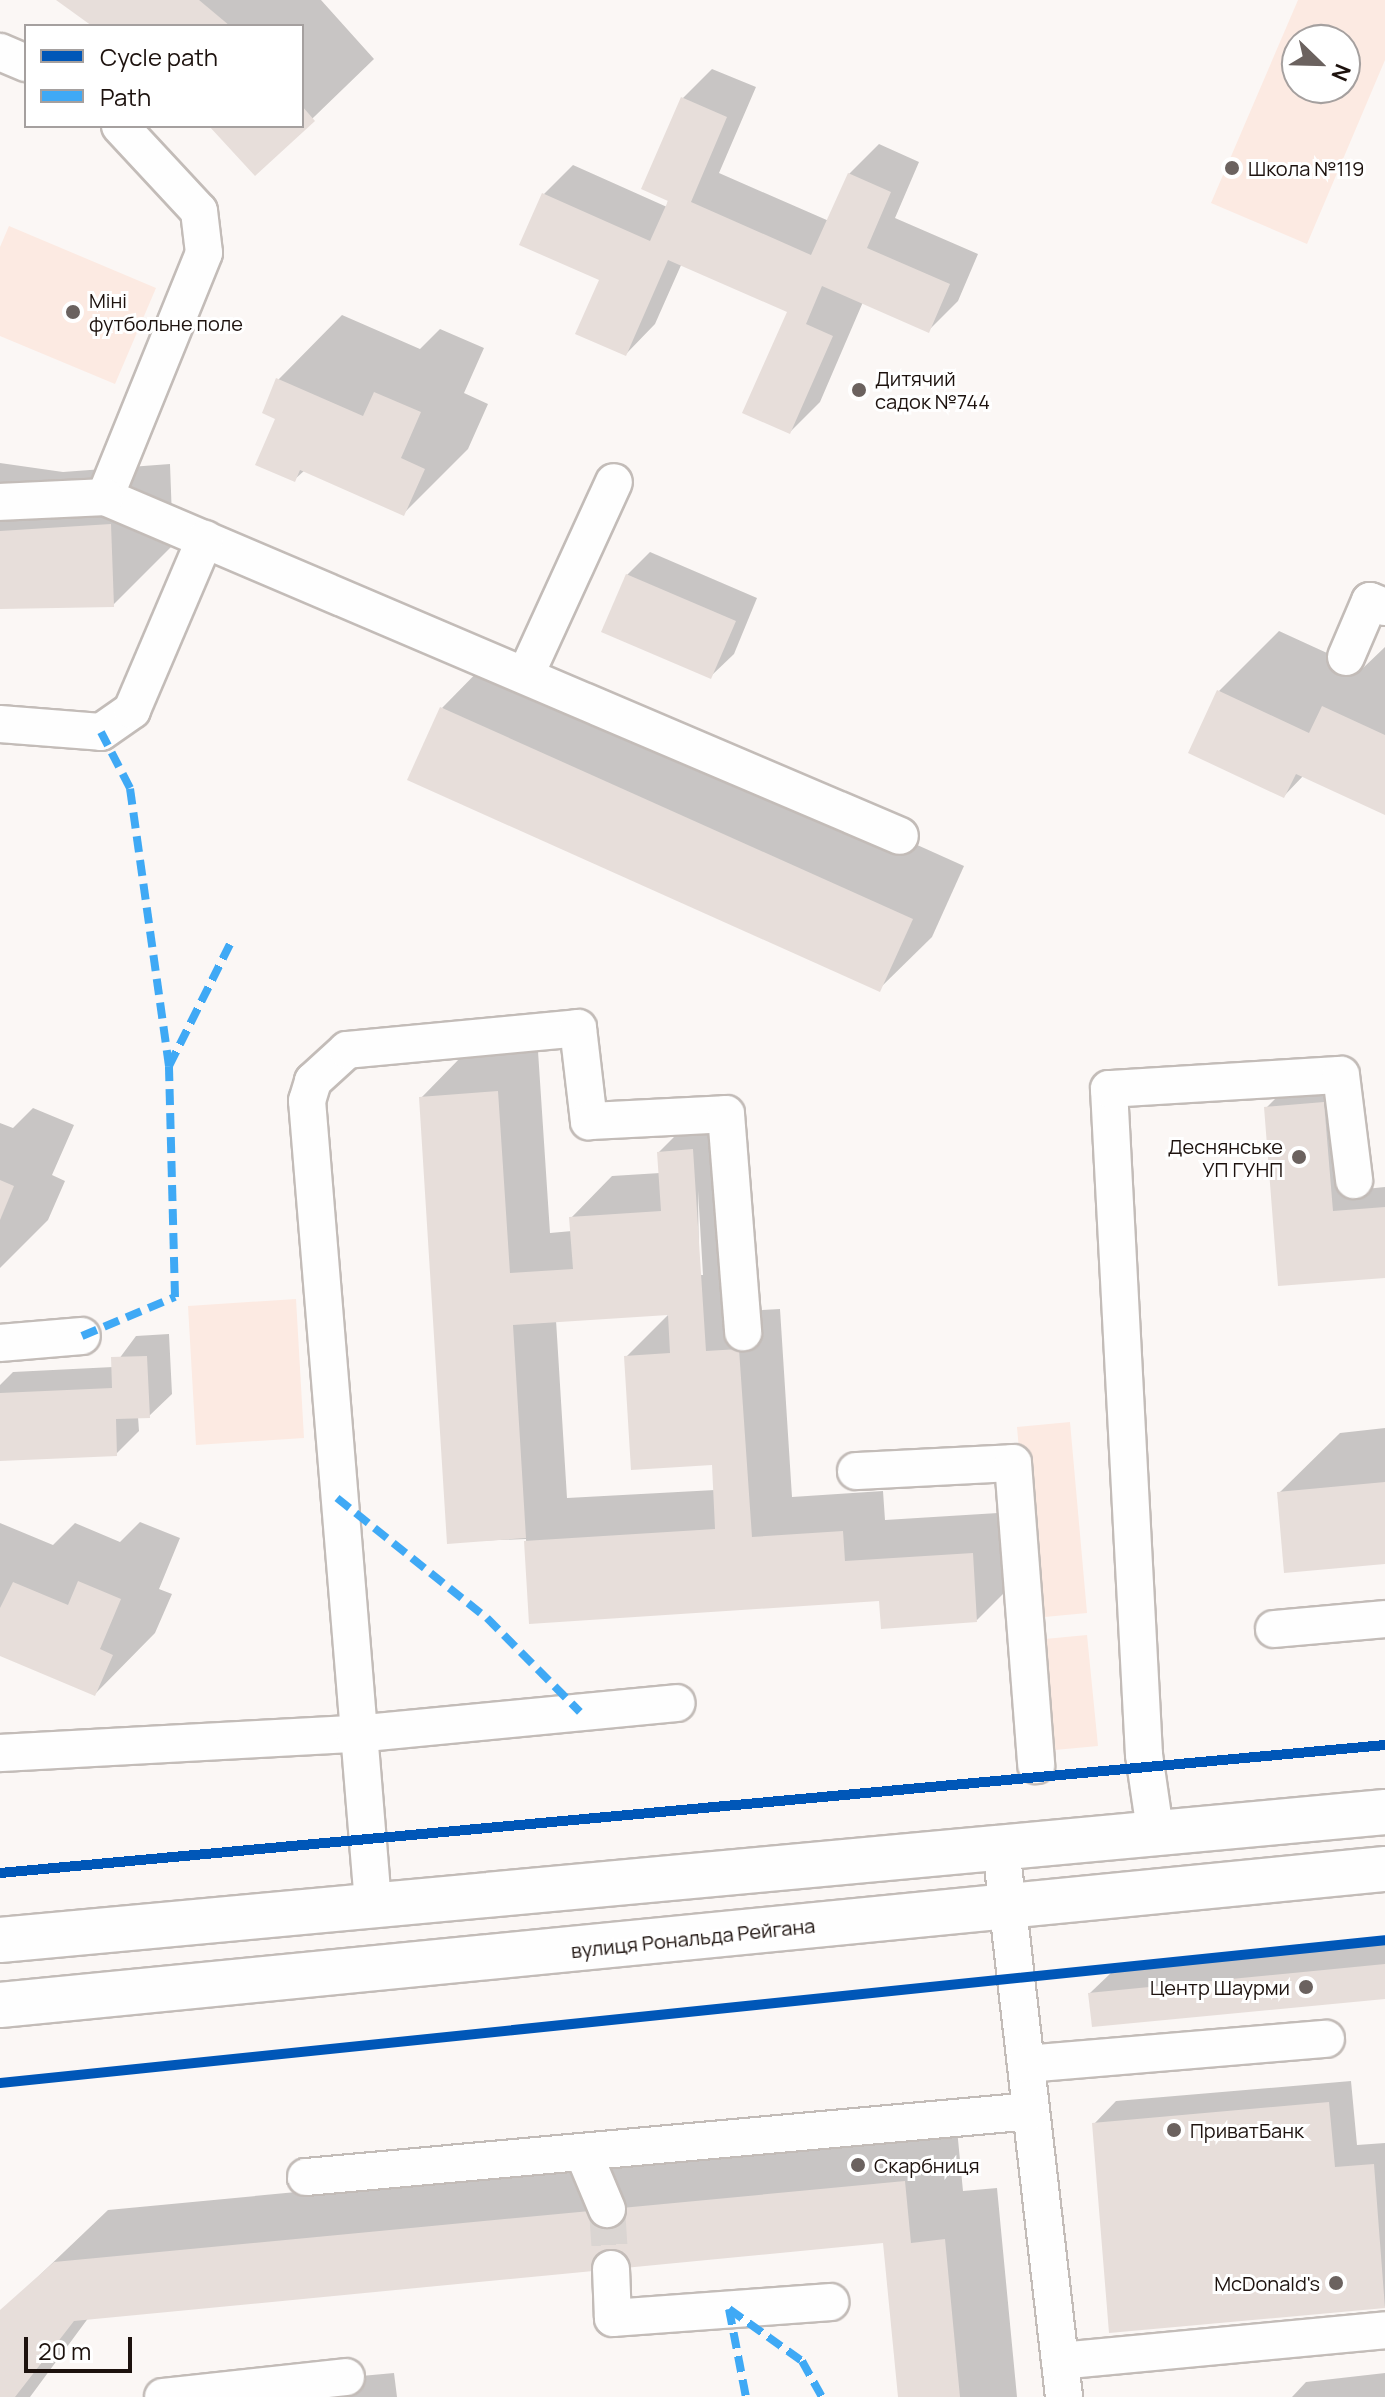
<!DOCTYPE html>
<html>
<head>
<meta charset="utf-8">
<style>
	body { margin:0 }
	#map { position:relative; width:1385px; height:2397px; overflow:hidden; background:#fbf7f5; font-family:Manrope,sans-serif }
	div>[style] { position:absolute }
	.green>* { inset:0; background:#fceae2 }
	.shadow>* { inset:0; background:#0003 }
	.building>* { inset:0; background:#e7deda }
	.minor-tunnel>* { height:36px; margin-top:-18px; transform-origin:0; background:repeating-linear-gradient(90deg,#dad5d2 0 36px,transparent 0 54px) }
	.roads { filter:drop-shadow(2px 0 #c3bcb8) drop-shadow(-2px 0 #c3bcb8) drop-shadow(0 2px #c3bcb8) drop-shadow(0 -2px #c3bcb8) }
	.minor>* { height:36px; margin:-18px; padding:0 18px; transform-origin:18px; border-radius:18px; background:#fefefe }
	.major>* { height:44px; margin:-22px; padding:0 22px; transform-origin:22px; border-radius:22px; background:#fefefe }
	.quiet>* { height:8px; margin-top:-4px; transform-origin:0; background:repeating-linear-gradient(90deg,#3fa9f5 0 16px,transparent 0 24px) }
	.cycleway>* { height:10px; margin:-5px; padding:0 5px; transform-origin:5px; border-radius:5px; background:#0057b8 }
	.dots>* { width:22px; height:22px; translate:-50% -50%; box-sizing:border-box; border:4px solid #fff; border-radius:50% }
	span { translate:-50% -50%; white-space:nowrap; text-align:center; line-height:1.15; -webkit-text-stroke:6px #fff; paint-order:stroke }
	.poi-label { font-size:20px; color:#1d120e }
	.left { translate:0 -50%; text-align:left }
	.right { translate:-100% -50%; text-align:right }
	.street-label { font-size:20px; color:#1d120e }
	.legend { position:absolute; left:24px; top:24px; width:280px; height:104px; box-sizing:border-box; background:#fff; border:2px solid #a5a09f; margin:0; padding:10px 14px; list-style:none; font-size:24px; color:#1d120e }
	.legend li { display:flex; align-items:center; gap:16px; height:40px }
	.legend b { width:40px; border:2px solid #a5a09f }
	.north { position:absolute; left:1281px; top:24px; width:80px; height:80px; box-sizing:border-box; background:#fff; border:2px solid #a5a09f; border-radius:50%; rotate:113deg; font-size:22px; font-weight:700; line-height:32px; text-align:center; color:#1d120e }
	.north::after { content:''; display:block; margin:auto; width:28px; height:36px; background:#6b625f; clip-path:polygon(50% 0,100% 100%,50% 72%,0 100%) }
	.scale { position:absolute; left:24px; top:2337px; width:108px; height:36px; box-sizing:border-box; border:4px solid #1d120e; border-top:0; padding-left:10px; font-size:24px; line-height:28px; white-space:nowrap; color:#1d120e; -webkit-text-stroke:6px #fff; paint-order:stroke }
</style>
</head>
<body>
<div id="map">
	<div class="green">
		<i style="clip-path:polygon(evenodd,1298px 0,1385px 0,1385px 60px,1307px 244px,1211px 203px,1298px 0,1297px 40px,1345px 40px,1345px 88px,1297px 88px,1297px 40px)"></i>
		<i style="clip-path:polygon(9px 226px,156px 288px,115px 384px,0 336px,0 247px)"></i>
		<i style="clip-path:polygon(296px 1299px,304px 1438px,196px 1445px,188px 1306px)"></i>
		<i style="clip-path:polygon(1070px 1422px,1087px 1613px,1034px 1618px,1017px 1427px)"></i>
		<i style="clip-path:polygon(1087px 1635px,1098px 1746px,1044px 1751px,1034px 1640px)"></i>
	</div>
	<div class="shadow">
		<i style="clip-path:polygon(59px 0,321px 0,374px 59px,256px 173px,212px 126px,302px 126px,302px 26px,96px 26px)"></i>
		<i style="clip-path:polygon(712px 69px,756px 87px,719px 173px,829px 221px,849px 174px,879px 144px,919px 162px,895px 218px,978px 254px,958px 301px,928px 331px,863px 302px,820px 402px,790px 432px,789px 311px,682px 263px,655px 324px,626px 354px,601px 279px,543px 195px,573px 165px,667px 207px,683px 98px)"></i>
		<i style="clip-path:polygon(342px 315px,420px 349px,440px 329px,484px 348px,464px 393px,488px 404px,468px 449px,404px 513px,305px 470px,294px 480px,278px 418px,278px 380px)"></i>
		<i style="clip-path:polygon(0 463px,63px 472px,170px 464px,173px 545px,113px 605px,0 607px)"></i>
		<i style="clip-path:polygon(650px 552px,757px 598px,734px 654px,711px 676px,627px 575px)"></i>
		<i style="clip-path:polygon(1279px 631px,1362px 669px,1385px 647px,1385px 813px,1304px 775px,1284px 796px,1219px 691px)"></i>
		<i style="clip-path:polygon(494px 655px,964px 866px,932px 937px,879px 989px,442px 708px)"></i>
		<i style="clip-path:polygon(evenodd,538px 1051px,550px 1233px,572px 1231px,571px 1218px,612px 1176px,660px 1173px,659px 1152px,700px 1111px,734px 1109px,747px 1311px,780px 1309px,792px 1497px,883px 1491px,885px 1520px,1014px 1512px,1018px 1579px,977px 1620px,881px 1599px,531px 1621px,526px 1539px,449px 1542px,421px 1098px,462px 1056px,538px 1051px,698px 1191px,703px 1275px,699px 1275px,698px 1191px,538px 1051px,671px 1312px,626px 1357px,714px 1463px,715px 1490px,567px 1498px,556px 1320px,671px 1312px)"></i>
		<i style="clip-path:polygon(1346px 1080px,1355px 1190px,1385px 1187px,1385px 1276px,1280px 1284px,1266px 1108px,1289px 1085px)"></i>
		<i style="clip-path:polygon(33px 1108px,74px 1125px,52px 1175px,65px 1181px,48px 1220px,0 1268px,0 1123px,13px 1128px)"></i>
		<i style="clip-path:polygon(169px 1334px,172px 1394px,149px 1416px,138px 1417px,139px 1431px,116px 1454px,0 1459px,0 1385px,13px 1372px,113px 1367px,136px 1336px)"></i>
		<i style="clip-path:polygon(1385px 1428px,1385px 1562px,1279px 1493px,1340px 1433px)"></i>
		<i style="clip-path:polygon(140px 1522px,180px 1538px,159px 1589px,172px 1594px,155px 1633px,95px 1694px,0 1654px,0 1523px,53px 1545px,75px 1523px,120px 1542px)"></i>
		<i style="clip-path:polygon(1385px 1944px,1385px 1997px,1090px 1993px,1113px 1971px)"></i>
		<i style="clip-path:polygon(1351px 2081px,1357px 2145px,1385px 2143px,1385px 2307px,1094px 2124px,1116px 2101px)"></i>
		<i style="clip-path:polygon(957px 2129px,963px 2191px,997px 2188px,1017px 2397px,900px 2397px,885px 2241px,89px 2317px,30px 2397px,0 2397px,0 2313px,108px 2210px)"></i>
		<i style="clip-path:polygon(394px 2373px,397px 2397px,320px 2397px,339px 2378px)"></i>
		<i style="clip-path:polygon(1385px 2373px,1385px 2397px,1292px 2397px,1306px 2382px)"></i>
	</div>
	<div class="building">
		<i style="clip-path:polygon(56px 0,199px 0,230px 26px,92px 26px)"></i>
		<i style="clip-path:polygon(681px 97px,727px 117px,691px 202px,811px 255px,848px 173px,891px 192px,867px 248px,950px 284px,929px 333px,822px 286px,806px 324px,833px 336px,790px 434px,742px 413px,787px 312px,668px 260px,626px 356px,575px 334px,599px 280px,519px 245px,542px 193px,650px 241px,668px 201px,641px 189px)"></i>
		<i style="clip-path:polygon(302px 106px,315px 121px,255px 176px,209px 126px,302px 126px)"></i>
		<i style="clip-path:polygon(276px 378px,363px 416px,374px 392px,421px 412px,401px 458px,425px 469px,404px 516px,300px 470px,295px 482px,255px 465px,275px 419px,262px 413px)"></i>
		<i style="clip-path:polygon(111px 524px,114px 607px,0 609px,0 531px)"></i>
		<i style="clip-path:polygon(626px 574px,736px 621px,711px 679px,601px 632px)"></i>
		<i style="clip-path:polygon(1217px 690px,1309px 733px,1322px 706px,1385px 735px,1385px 815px,1296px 774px,1284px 798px,1188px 753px)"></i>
		<i style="clip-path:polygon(440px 707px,913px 919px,880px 992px,407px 780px)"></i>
		<i style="clip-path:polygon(498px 1091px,510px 1273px,573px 1269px,569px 1217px,661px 1211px,657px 1152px,693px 1149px,706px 1351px,739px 1349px,752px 1537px,843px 1531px,845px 1561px,973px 1553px,977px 1622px,881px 1629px,879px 1601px,529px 1624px,524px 1541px,715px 1529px,712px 1465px,631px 1470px,624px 1356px,670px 1353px,668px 1315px,513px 1325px,526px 1538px,447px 1544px,419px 1097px)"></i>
		<i style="clip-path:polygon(1324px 1102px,1333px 1211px,1385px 1207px,1385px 1278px,1278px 1286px,1264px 1107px)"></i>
		<i style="clip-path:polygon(0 1180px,14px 1186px,0 1220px)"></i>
		<i style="clip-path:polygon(147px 1356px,150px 1418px,116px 1419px,117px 1456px,0 1461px,0 1393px,112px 1388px,111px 1357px)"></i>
		<i style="clip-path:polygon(1385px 1482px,1385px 1564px,1284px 1573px,1277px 1492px)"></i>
		<i style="clip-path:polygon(78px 1581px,121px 1599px,100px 1649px,113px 1655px,95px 1696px,0 1656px,0 1608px,13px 1582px,68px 1605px)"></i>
		<i style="clip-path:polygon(1385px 1964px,1385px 1999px,1092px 2027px,1088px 1993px)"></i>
		<i style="clip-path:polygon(1329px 2102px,1335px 2167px,1374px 2164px,1385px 2308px,1109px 2333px,1092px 2123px)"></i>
		<i style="clip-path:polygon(905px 2181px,911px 2243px,945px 2239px,960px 2397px,898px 2397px,883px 2243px,74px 2321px,15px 2397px,0 2397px,0 2310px,54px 2262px)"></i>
	</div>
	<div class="minor-tunnel">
		<i style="left:607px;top:2209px;width:60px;rotate:86.2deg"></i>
	</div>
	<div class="roads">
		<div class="minor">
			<i style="left:0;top:52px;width:28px;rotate:23deg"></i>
			<i style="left:120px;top:126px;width:116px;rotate:47.1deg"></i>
			<i style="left:199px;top:211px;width:42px;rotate:83.2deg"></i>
			<i style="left:204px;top:253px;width:263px;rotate:112.1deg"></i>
			<i style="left:105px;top:497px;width:864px;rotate:23.09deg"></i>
			<i style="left:0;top:502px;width:105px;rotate:-2.7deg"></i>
			<i style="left:1346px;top:657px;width:61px;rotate:-66.8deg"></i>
			<i style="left:1370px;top:601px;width:16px;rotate:22deg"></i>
			<i style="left:526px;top:674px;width:211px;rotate:-65.4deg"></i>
			<i style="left:0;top:724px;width:101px;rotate:4.5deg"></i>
			<i style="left:101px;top:732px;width:38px;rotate:-35deg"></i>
			<i style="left:132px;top:710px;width:186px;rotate:-66.9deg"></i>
			<i style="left:0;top:1343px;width:82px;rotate:-4.9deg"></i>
			<i style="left:856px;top:1471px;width:157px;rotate:-2.9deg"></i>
			<i style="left:1013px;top:1463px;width:303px;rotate:85.6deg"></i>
			<i style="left:1274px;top:1629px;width:111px;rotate:-5.1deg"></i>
			<i style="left:0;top:1753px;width:356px;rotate:-3.1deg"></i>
			<i style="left:355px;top:1734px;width:323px;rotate:-5.5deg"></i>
			<i style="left:1155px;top:1830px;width:76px;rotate:-98.3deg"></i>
			<i style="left:1144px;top:1755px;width:667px;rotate:-93.01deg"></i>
			<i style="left:1109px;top:1089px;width:232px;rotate:-3.5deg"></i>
			<i style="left:1341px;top:1075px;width:106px;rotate:82.9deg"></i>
			<i style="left:1001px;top:1848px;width:553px;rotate:83.45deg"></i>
			<i style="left:373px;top:1903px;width:805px;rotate:-94.7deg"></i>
			<i style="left:307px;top:1101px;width:21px;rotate:-73deg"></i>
			<i style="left:313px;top:1081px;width:46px;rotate:-42.4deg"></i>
			<i style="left:347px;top:1050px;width:232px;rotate:-5.4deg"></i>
			<i style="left:578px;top:1028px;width:94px;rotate:83.3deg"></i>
			<i style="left:589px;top:1121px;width:137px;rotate:-2.9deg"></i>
			<i style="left:726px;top:1114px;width:219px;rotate:85.5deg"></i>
			<i style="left:1026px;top:2064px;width:301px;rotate:-4.8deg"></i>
			<i style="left:583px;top:2152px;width:62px;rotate:67.2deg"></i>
			<i style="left:306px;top:2177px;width:728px;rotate:-5.2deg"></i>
			<i style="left:611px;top:2269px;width:49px;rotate:87.7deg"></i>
			<i style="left:613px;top:2318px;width:218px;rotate:-4.2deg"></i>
			<i style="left:1060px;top:2361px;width:326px;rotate:-5.4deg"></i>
			<i style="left:163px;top:2397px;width:184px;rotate:-6.2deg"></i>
		</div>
		<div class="major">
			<i style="left:0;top:1940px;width:1391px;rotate:-5.28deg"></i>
			<i style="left:0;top:2005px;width:1392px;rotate:-5.61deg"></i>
		</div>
	</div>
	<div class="quiet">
		<i style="left:169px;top:1066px;width:136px;rotate:-63.4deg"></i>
		<i style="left:82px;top:1336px;width:101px;rotate:-22.8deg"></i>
		<i style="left:175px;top:1297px;width:231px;rotate:-91.5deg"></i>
		<i style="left:169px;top:1066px;width:281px;rotate:-98deg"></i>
		<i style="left:130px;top:788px;width:63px;rotate:-117.4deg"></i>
		<i style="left:337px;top:1498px;width:192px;rotate:38.7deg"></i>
		<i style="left:487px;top:1618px;width:132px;rotate:45.3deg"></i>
		<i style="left:729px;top:2309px;width:90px;rotate:35.5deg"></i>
		<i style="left:802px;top:2361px;width:41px;rotate:60.9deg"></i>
		<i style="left:729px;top:2309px;width:90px;rotate:79.1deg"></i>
	</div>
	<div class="cycleway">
		<i style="left:0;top:1873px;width:1391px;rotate:-5.28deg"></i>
		<i style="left:0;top:2083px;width:1392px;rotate:-5.89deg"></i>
	</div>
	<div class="dots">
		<i style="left:1232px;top:168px;background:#6b625f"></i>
		<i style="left:73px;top:312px;background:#6b625f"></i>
		<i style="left:859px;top:390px;background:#6b625f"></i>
		<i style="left:1299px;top:1157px;background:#6b625f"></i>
		<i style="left:1306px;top:1987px;background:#6b625f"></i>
		<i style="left:1174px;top:2130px;background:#6b625f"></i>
		<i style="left:858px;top:2165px;background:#6b625f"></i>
		<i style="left:1336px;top:2283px;background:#6b625f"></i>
	</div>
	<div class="poi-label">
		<span class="left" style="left:1248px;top:168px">Школа №119</span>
		<span class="left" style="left:89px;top:312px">Міні<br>футбольне поле</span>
		<span class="left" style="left:875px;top:390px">Дитячий<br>садок №744</span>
		<span class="right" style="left:1283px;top:1158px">Деснянське<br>УП ГУНП</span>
		<span class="right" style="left:1290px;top:1987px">Центр Шаурми</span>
		<span class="left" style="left:1190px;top:2130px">ПриватБанк</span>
		<span class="left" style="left:874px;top:2165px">Скарбниця</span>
		<span class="right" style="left:1320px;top:2283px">McDonald's</span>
	</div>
	<div class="street-label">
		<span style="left:693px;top:1938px;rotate:-6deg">вулиця Рональда Рейгана</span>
	</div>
	<ul class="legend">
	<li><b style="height:10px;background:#0057b8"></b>Cycle path</li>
	<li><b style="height:10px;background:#3fa9f5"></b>Path</li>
	</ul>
	<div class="north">N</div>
	<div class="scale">20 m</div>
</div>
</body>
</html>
